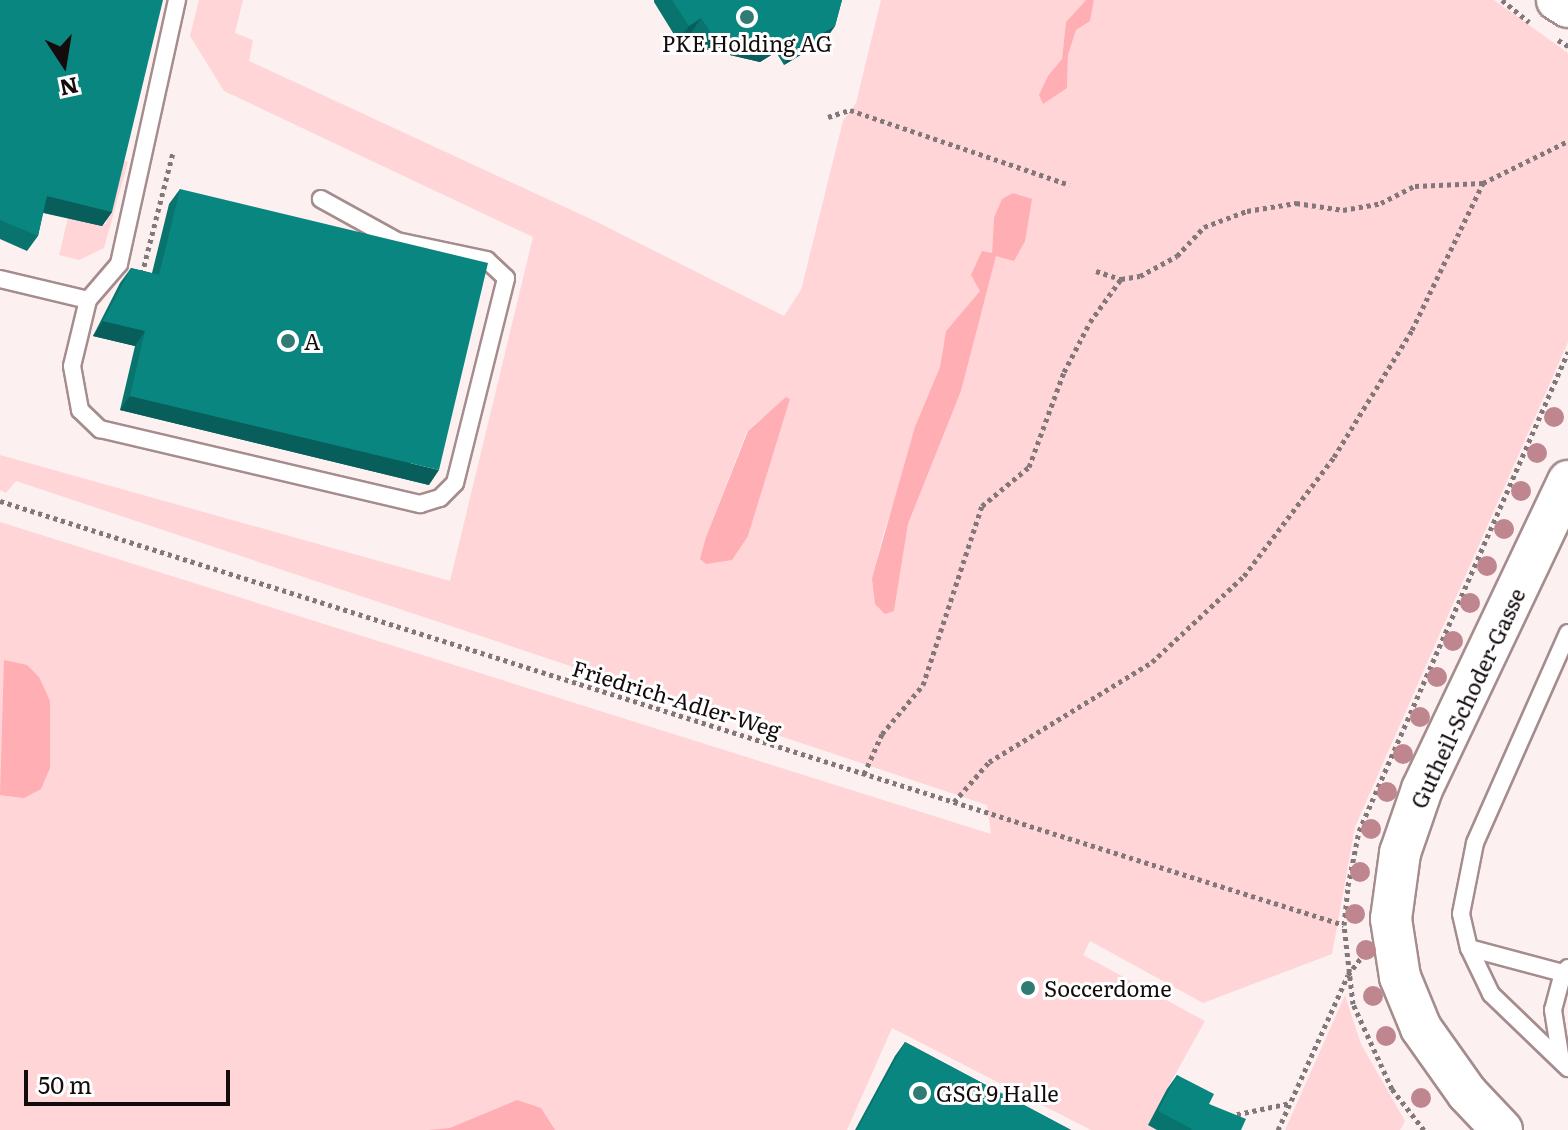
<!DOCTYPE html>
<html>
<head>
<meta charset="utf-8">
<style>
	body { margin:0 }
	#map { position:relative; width:1568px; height:1130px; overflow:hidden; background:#fcf0f1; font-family:Literata,serif }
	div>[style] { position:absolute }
	.green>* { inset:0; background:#ffd5d7 }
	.water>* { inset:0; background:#ffaeb3 }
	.path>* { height:5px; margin-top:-2.5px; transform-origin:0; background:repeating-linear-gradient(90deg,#837879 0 4px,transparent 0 8px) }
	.roads { filter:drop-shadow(2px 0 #a58c8d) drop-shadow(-2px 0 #a58c8d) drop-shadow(0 2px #a58c8d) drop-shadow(0 -2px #a58c8d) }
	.service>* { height:16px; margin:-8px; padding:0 8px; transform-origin:8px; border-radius:8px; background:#fff }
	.tertiary>* { height:40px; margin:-20px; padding:0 20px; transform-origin:20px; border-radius:20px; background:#fff }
	.trees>* { width:20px; height:20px; margin:-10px; border-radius:50%; background:#bf868f }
	.wall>* { inset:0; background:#09736e }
	.shaded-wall>* { inset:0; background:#075e5a }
	.building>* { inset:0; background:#0a8680 }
	.dots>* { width:22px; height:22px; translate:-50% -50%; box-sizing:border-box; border:4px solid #fff; border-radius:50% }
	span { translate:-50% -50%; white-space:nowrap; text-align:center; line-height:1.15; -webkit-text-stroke:6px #fff; paint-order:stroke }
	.poi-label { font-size:22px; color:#140b0c }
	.left { translate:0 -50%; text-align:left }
	.street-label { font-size:22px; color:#140b0c }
	.north { position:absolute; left:24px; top:24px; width:80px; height:80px; -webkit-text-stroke:6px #fff; paint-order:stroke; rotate:168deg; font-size:22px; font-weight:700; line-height:32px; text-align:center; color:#140b0c }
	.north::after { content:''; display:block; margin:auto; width:28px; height:36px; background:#140b0c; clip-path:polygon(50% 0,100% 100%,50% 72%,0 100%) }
	.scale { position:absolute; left:24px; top:1070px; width:206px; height:36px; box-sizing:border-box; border:4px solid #140b0c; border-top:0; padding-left:10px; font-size:24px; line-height:28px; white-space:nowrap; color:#140b0c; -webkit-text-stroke:6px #fff; paint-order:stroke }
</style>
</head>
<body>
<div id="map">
	<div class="green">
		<i style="clip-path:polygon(evenodd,199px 0,243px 0,235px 33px,253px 40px,249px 61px,595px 221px,784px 316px,801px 290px,843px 121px,856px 103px,881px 0,1086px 0,1066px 22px,1062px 60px,1067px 88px,1068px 55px,1076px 30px,1090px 20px,1094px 0,1494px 0,1568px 53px,1568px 342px,1355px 827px,1332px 954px,1203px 1003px,1090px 941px,1083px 955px,1205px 1021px,1167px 1089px,1157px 1130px,1091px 1130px,892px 1028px,847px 1130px,0 1130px,0 522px,991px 834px,987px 805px,16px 481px,6px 493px,0 490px,0 455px,450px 581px,533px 237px,224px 91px,190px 36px,199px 0,994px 218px,996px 255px,961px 391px,908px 524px,894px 611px,872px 578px,884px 532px,940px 367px,946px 331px,980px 291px,979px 281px,992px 254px,994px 218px,199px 0,786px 398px,790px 399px,748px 536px,706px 537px,747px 431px,786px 398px)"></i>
		<i style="clip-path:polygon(122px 160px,128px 162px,104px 248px,79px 260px,59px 255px,68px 218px,106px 224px)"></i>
		<i style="clip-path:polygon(1345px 995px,1361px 1044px,1405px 1121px,1400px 1130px,1285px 1130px)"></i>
	</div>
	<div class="water">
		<i style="clip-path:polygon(1086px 0,1094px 0,1090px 21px,1076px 30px,1068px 55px,1067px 88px,1043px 104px,1039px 95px,1048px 76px,1062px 59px,1066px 22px)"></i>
		<i style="clip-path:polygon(1013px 193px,1032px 199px,1025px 241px,1014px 261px,996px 256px,961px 391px,908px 524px,894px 611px,885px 614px,875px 604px,872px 578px,915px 427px,940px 367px,946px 331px,980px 291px,971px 275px,982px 251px,992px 253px,994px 218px,1002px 199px)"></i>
		<i style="clip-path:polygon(786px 397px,790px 399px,748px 536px,732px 560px,706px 564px,700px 559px,706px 537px,748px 431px)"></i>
		<i style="clip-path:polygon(4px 660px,27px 665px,39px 677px,50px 701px,50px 768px,41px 789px,24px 798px,0 795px)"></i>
		<i style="clip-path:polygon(517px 1100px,541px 1108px,555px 1130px,427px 1130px,450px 1128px)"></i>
	</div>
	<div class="path">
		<i style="left:1502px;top:0;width:35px;rotate:39deg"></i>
		<i style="left:1558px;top:40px;width:12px;rotate:31deg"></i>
		<i style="left:828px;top:117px;width:23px;rotate:-18deg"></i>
		<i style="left:850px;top:110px;width:232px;rotate:18.8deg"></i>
		<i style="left:1096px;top:271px;width:26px;rotate:18deg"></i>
		<i style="left:1121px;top:279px;width:19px;rotate:-9deg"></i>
		<i style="left:1140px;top:276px;width:42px;rotate:-28.4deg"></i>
		<i style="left:1177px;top:256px;width:40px;rotate:-47deg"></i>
		<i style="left:1204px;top:227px;width:46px;rotate:-20.4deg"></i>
		<i style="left:1247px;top:211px;width:50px;rotate:-9.3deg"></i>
		<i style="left:1296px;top:203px;width:48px;rotate:8.5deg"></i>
		<i style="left:1343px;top:210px;width:39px;rotate:-10deg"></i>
		<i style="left:1381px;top:203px;width:38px;rotate:-27deg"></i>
		<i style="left:1415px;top:186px;width:68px;rotate:-2.5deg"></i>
		<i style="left:1483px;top:183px;width:95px;rotate:-26.3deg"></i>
		<i style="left:142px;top:274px;width:126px;rotate:-75.7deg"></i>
		<i style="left:0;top:501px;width:1409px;rotate:17.51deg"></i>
		<i style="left:864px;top:774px;width:44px;rotate:-65.8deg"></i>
		<i style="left:882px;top:734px;width:64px;rotate:-50.1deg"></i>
		<i style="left:923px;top:685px;width:188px;rotate:-71.8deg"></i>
		<i style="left:982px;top:506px;width:61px;rotate:-39.7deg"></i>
		<i style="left:1029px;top:467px;width:101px;rotate:-69.8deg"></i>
		<i style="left:1064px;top:372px;width:56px;rotate:-62.5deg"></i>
		<i style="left:1090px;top:322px;width:53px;rotate:-54.2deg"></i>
		<i style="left:954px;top:802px;width:53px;rotate:-48.8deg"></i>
		<i style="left:989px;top:762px;width:191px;rotate:-31.5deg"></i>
		<i style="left:1152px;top:662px;width:126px;rotate:-43.1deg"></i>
		<i style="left:1244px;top:576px;width:149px;rotate:-52.9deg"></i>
		<i style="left:1334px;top:457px;width:149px;rotate:-58.4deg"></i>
		<i style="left:1412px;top:330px;width:163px;rotate:-64.2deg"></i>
		<i style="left:1229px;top:1116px;width:62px;rotate:-12deg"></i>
		<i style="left:1278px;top:1130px;width:170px;rotate:-65.7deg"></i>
		<i style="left:1348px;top:975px;width:26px;rotate:-53deg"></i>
		<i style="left:1424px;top:1130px;width:52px;rotate:-128deg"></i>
		<i style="left:1392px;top:1089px;width:94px;rotate:-114.6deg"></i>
		<i style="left:1353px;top:1004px;width:80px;rotate:-96.5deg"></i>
		<i style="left:1344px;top:925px;width:39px;rotate:-84deg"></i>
		<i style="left:1348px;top:886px;width:56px;rotate:-78.7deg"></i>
		<i style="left:1359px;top:831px;width:523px;rotate:-66.43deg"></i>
	</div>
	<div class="roads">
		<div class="service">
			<i style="left:177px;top:0;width:270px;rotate:102.4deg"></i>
			<i style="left:119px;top:264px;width:48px;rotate:130.7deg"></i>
			<i style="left:88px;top:300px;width:68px;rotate:103.6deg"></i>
			<i style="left:72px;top:366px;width:45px;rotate:79.7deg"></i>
			<i style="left:80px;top:410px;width:28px;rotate:44deg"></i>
			<i style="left:100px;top:429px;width:329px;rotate:13.2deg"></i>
			<i style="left:420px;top:504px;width:21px;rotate:-17deg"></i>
			<i style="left:440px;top:498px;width:21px;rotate:-45deg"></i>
			<i style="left:455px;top:483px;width:211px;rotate:-76deg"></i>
			<i style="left:506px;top:278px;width:26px;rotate:-137deg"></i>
			<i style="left:487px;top:260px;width:92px;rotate:-168.1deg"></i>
			<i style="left:397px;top:241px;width:87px;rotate:-151.1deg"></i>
			<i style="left:0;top:279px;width:90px;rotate:13.4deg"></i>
			<i style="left:1568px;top:633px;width:230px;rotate:113.9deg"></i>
			<i style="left:1475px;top:843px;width:72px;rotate:101.2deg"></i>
			<i style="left:1461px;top:914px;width:35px;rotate:77deg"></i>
			<i style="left:1469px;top:948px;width:97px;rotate:14.9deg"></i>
			<i style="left:1563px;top:973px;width:7px;rotate:-45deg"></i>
			<i style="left:1469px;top:948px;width:51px;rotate:64.4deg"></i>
			<i style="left:1491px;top:994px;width:107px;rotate:43.9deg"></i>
			<i style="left:1561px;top:1061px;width:52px;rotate:-98.9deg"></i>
			<i style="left:1553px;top:1010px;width:38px;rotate:-75deg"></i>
		</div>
		<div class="tertiary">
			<i style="left:1557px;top:0;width:13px;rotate:32deg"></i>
			<i style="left:1502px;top:1130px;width:51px;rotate:-133.4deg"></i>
			<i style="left:1467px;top:1093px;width:80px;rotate:-125.3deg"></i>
			<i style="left:1421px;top:1028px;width:55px;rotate:-112.4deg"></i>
			<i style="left:1400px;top:977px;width:59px;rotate:-98.8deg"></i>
			<i style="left:1391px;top:919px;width:67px;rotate:-82.2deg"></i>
			<i style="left:1400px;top:853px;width:68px;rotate:-71deg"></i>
			<i style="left:1422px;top:789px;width:341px;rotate:-64.6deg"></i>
		</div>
	</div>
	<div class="trees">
		<i style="left:1554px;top:417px"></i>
		<i style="left:1537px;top:453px"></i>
		<i style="left:1521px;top:491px"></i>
		<i style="left:1504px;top:529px"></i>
		<i style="left:1487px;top:566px"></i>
		<i style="left:1470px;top:603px"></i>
		<i style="left:1453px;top:641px"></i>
		<i style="left:1437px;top:677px"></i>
		<i style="left:1420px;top:717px"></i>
		<i style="left:1403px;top:754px"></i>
		<i style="left:1387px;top:792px"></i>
		<i style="left:1371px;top:829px"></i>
		<i style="left:1360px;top:872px"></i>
		<i style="left:1355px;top:914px"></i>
		<i style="left:1366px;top:950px"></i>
		<i style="left:1373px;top:996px"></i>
		<i style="left:1386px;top:1036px"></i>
		<i style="left:1421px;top:1098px"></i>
	</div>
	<div class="wall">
		<i style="clip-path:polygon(0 0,112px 212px,102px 226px,43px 213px,38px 236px,27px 251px,0 239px)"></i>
		<i style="clip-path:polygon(654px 0,842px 0,835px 26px,825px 40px,784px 65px,776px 52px,760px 62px,700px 48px,691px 33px,678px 41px,654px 2px)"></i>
		<i style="clip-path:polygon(180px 189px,429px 485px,120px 410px,135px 346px,93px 336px,120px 283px,131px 268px,152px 273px,169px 204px)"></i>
		<i style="clip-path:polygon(905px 1042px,1071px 1130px,855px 1130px,895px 1056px)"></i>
		<i style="clip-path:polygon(1177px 1075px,1209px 1104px,1241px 1130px,1157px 1130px,1148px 1125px,1167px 1089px)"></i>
	</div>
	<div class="shaded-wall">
		<i style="clip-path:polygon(701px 18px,691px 33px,678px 41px,689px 26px)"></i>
		<i style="clip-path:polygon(835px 26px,825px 40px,784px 65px,794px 50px)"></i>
		<i style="clip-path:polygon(711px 33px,787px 37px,776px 52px,760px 62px,700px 48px)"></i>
		<i style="clip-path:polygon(47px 196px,112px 212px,102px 226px,37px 211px)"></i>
		<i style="clip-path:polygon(103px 321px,145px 331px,135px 346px,93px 336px)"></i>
		<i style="clip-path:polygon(130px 396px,439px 470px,429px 485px,120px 410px)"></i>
	</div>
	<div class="building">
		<i style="clip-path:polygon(0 0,163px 0,112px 212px,47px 196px,38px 236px,0 220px)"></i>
		<i style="clip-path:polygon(672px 0,842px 0,835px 26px,794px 50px,787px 37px,771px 47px,711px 33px,701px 18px,689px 26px)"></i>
		<i style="clip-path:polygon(180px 189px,488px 263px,439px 470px,130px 396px,145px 331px,103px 321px,131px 268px,159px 275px)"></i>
		<i style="clip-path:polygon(905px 1042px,1071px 1130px,857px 1130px)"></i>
		<i style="clip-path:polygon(1177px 1075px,1214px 1094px,1209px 1104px,1246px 1119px,1241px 1130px,1191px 1130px,1192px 1129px,1158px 1111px)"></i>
	</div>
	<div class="dots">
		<i style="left:747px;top:17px;background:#327b75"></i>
		<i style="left:288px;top:341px;background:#327b75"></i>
		<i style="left:1028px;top:988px;background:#327b75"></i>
		<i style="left:920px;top:1093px;background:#327b75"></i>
	</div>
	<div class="poi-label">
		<span style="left:747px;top:43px">PKE Holding AG</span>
		<span class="left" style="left:304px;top:341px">A</span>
		<span class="left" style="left:1044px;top:988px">Soccerdome</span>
		<span class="left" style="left:936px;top:1093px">GSG 9 Halle</span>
	</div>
	<div class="street-label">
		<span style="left:677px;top:698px;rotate:17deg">Friedrich-Adler-Weg</span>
		<span style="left:1467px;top:698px;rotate:-65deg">Gutheil-Schoder-Gasse</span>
	</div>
	<div class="north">N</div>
	<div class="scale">50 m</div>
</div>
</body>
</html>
